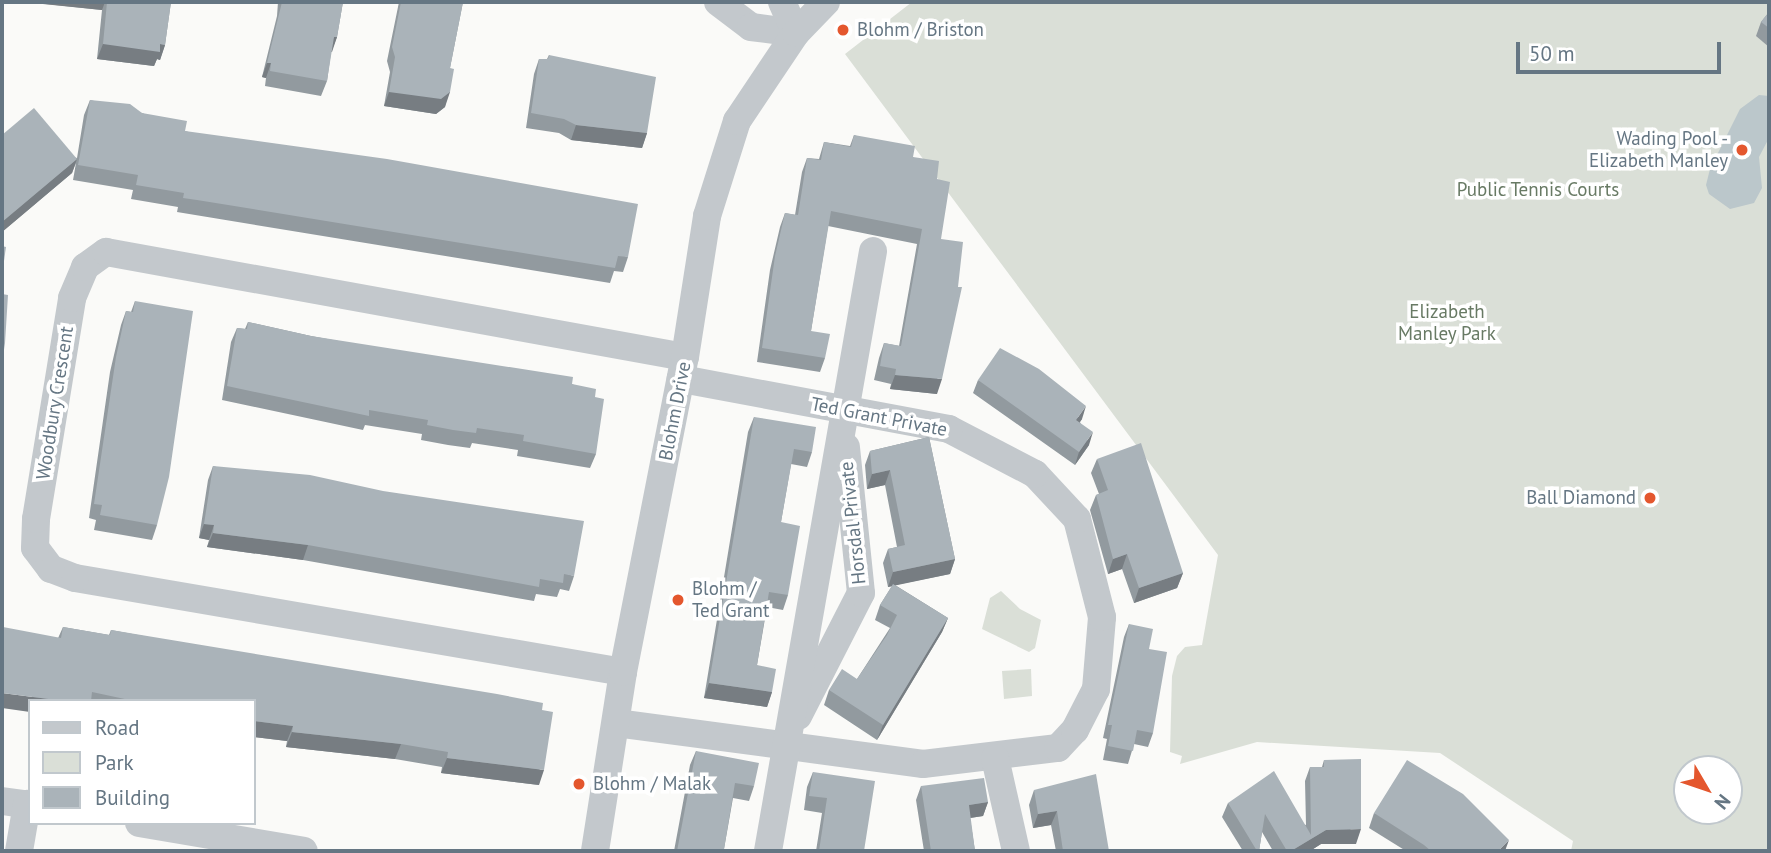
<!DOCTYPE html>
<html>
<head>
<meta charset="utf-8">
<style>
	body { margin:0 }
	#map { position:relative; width:1771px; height:853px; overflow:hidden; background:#fafaf8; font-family:"PT Sans",sans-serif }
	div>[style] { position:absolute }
	.green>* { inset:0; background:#dadfd7 }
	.water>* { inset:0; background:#bbc7cb }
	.minor>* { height:28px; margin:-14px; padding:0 14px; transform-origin:14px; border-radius:14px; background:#c3c8cc }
	.wall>* { inset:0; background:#929a9f }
	.shaded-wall>* { inset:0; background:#777d82 }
	.building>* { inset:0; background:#aab3b9 }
	.dots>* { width:19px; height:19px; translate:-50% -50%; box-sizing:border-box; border:4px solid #fff; border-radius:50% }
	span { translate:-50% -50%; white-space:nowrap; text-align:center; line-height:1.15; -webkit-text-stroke:7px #fff; paint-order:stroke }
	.poi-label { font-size:19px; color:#657683 }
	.left { translate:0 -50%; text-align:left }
	.right { translate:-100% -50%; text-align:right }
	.park-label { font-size:19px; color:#687a64 }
	.street-label { font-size:19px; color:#657683 }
	.frame { position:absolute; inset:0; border:4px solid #657683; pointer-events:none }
	.legend { position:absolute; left:28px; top:699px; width:228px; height:126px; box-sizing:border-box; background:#fff; border:2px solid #c1c8cd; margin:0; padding:9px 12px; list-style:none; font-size:21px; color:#657683 }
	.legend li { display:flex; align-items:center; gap:14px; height:35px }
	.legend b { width:35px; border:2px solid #c1c8cd }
	.north { position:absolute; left:1673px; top:755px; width:70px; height:70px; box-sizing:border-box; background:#fff; border:2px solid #c1c8cd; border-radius:50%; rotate:129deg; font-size:19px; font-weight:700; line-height:28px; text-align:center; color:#657683 }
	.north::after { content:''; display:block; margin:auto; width:24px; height:32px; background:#e4572e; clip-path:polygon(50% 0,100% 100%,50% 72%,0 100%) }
	.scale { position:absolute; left:1516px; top:42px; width:205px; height:32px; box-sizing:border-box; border:4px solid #657683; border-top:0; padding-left:9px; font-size:21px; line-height:24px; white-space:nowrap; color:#657683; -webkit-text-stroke:5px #fff; paint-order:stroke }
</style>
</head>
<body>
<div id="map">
	<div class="green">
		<i style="clip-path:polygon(evenodd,912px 2px,1769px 2px,1769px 851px,1571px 851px,1573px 841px,1440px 753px,1257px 742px,1180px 764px,1182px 756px,1170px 752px,1172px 676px,1177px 656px,1185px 647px,1202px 645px,1218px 555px,845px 54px,912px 2px,1687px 769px,1729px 769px,1729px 811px,1687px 811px,1687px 769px)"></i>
		<i style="clip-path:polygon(1001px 591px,1020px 609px,1041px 620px,1035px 648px,1029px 652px,982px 629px,990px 598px)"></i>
		<i style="clip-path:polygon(1031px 669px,1032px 696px,1004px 699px,1002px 671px)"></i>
	</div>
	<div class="water">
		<i style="clip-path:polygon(1759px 95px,1769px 96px,1769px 138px,1759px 157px,1762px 188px,1754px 203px,1730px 209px,1709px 194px,1706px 185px,1710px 169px,1740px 109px)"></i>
	</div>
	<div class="minor">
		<i style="left:718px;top:2px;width:41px;rotate:37.1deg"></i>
		<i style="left:751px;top:27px;width:45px;rotate:7.6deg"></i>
		<i style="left:782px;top:2px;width:34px;rotate:66deg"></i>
		<i style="left:623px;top:672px;width:556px;rotate:-170.27deg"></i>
		<i style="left:75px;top:578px;width:26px;rotate:-159deg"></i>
		<i style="left:51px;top:569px;width:26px;rotate:-127deg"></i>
		<i style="left:35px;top:548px;width:29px;rotate:-88deg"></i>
		<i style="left:36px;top:519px;width:224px;rotate:-80.7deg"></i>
		<i style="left:72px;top:298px;width:34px;rotate:-67deg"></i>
		<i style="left:85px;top:267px;width:26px;rotate:-36deg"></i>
		<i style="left:106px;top:252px;width:588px;rotate:10.28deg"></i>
		<i style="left:798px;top:716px;width:138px;rotate:-62.9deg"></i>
		<i style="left:861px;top:593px;width:147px;rotate:-95.9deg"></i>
		<i style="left:616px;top:723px;width:310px;rotate:7.6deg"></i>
		<i style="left:923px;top:764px;width:136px;rotate:-6.8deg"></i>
		<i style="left:1058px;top:748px;width:25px;rotate:-47deg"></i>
		<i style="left:1075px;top:730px;width:46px;rotate:-62.9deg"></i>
		<i style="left:1096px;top:689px;width:72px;rotate:-85.2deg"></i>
		<i style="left:1102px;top:617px;width:101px;rotate:-104.3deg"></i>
		<i style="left:1077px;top:519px;width:62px;rotate:-133deg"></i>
		<i style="left:1035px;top:474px;width:97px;rotate:-152.4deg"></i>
		<i style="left:949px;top:429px;width:273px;rotate:-169.4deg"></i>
		<i style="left:995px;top:758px;width:95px;rotate:77.3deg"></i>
		<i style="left:2px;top:801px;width:28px;rotate:8deg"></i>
		<i style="left:139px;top:823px;width:167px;rotate:9.6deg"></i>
		<i style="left:19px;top:851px;width:48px;rotate:-80.3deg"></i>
		<i style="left:595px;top:851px;width:181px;rotate:-81.1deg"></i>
		<i style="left:623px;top:672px;width:321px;rotate:-78.9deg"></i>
		<i style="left:685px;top:357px;width:143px;rotate:-81.1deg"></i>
		<i style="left:707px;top:216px;width:100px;rotate:-72.5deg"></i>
		<i style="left:737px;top:121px;width:106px;rotate:-56.2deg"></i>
		<i style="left:796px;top:33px;width:43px;rotate:-45.9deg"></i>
		<i style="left:768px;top:851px;width:609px;rotate:-80.07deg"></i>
	</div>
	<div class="wall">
		<i style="clip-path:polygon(27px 2px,171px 2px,165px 45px,160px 60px,157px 59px,154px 66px,97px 59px,102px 10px)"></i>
		<i style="clip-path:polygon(278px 2px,343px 2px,337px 37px,331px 52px,327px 81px,321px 96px,265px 86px,266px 78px,262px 77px,277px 16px)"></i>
		<i style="clip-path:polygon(399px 2px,463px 2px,450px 68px,445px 107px,436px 114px,384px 106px,390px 72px,387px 61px)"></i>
		<i style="clip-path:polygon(1769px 12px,1769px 47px,1756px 36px,1761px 22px)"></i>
		<i style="clip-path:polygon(549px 55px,647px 133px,642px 148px,571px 140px,559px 133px,526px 128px,534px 74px,539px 59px,547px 59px)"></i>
		<i style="clip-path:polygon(90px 100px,142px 113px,185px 131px,628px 257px,623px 272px,614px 271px,610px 283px,177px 212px,178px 207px,131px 199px,133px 190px,73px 180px,76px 163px,72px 173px,2px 232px,2px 135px,77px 158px,84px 115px)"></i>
		<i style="clip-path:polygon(854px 135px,913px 157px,937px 179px,941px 239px,937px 394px,890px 389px,891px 384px,874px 380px,879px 358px,884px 343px,899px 346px,917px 244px,828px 226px,811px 331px,825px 358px,820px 372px,757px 362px,770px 270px,780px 227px,785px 213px,795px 215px,802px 172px,807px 158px,819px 159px,824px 142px,850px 146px)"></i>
		<i style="clip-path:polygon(135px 301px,157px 525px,152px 540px,94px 530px,96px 520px,89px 518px,110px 372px,121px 325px,126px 311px,131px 312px)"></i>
		<i style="clip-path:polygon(248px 322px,311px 336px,572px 384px,595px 397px,596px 454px,590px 468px,517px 456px,518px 450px,472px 443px,470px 448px,448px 445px,421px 440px,422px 434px,365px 425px,363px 430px,222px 400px,231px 342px,237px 328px,245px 329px)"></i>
		<i style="clip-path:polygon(978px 380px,1082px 419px,1080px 422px,1089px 445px,1075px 465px,973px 393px)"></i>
		<i style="clip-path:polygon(754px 417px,812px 452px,807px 467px,791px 464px,781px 522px,788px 595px,783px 610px,767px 607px,757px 665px,772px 692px,767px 707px,704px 698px,748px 432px)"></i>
		<i style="clip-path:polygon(929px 437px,955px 559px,950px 574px,895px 585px,948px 618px,942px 632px,877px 740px,824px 705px,829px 690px,857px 679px,890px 628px,875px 620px,880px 605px,892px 586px,888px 587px,883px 563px,888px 549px,897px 547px,885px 485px,867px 489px,865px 465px,870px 451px)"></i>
		<i style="clip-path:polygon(1097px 459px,1183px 573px,1177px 588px,1134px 603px,1122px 569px,1108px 574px,1090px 510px,1096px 495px,1099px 494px,1091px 473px)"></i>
		<i style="clip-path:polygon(213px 466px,574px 576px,569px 591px,560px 589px,557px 597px,536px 594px,534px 601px,303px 560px,207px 547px,209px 540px,199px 538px,208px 480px)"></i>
		<i style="clip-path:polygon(1129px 624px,1149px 649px,1153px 733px,1148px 747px,1134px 744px,1128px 764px,1103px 760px,1107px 739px,1103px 738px,1124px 637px)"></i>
		<i style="clip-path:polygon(63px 627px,109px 635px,111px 630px,542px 710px,539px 785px,441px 773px,442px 767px,395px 759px,286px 747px,287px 741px,254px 737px,254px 701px,30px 701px)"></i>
		<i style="clip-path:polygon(696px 751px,754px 786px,749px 801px,733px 798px,724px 849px,734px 851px,674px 851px,690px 765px)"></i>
		<i style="clip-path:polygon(1324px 760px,1356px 844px,1321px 844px,1310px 851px,1273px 851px,1262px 832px,1259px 851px,1243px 851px,1222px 817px,1228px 803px,1306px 825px,1305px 781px,1310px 767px,1322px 767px)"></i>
		<i style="clip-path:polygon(813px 772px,864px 851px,816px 851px,822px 813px,804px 810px,807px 787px)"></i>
		<i style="clip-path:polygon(921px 786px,988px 802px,983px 816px,970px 818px,975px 851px,924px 851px,916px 800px)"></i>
		<i style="clip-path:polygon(1034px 790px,1109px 851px,1056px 851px,1051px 825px,1033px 828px,1029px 805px)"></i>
		<i style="clip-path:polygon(1374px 813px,1505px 851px,1406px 851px,1369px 828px)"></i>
	</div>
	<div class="shaded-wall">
		<i style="clip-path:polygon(33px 2px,105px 2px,102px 10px,33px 3px)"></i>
		<i style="clip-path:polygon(334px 37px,337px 37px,332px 52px,328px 51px)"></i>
		<i style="clip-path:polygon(103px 44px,160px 44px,165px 45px,160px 60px,157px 59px,154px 66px,97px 59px)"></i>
		<i style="clip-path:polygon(267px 63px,271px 63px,266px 78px,262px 77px)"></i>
		<i style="clip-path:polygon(389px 92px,450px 92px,445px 107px,436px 114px,384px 106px)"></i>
		<i style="clip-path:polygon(576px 125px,647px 133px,642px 148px,571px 140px)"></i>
		<i style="clip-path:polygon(77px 159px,72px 173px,2px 232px,2px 222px)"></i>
		<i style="clip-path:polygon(895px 375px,942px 379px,937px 394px,890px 389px)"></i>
		<i style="clip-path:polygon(1086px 406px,1082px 419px,1072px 433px,1076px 420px)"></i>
		<i style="clip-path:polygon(1093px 432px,1089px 445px,1075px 465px,1079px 452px)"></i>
		<i style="clip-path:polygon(890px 470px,885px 485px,867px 489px,872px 474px)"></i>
		<i style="clip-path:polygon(204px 524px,214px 525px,209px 540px,199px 538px)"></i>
		<i style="clip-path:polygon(213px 533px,308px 545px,303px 560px,207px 547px)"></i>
		<i style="clip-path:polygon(1127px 554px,1122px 569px,1108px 574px,1113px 559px)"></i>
		<i style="clip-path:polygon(955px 559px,950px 574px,888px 587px,893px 572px)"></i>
		<i style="clip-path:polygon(1183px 573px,1177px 588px,1134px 603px,1139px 588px)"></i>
		<i style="clip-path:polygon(948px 618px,942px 632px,877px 740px,883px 725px)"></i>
		<i style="clip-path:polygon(709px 683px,772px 692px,767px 707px,704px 698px)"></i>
		<i style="clip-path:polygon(2px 693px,64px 701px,30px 701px,30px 712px,2px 708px)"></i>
		<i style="clip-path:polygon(254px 721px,293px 726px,287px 741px,254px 737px)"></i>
		<i style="clip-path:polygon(292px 732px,401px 744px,395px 759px,286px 747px)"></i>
		<i style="clip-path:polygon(447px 758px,544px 770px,539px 785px,441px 773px)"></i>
		<i style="clip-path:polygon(988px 802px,983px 816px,963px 819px,969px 805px)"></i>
		<i style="clip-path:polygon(1057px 811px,1051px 825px,1033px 828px,1038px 814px)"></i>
		<i style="clip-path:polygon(1361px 829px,1356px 844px,1321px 844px,1310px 851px,1291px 851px,1326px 830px)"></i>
		<i style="clip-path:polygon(1509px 840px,1505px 851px,1498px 851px)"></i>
	</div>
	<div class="building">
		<i style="clip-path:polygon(107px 2px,171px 2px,165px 45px,160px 44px,160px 52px,103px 44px)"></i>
		<i style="clip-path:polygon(282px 2px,343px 2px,337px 37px,334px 37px,327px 81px,270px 71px,271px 63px,267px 63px)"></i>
		<i style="clip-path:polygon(401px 2px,463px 2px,450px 68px,454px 69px,450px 92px,441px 99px,389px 92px,395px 57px,392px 47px)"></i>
		<i style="clip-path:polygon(1769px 12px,1769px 28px,1761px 22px)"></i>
		<i style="clip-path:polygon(549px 55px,656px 77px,647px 133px,576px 125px,564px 119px,531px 113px,539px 59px,548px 59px)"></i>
		<i style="clip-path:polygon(90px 100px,130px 104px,142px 113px,187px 121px,185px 131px,387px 159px,638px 204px,628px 257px,618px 256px,615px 268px,197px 200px,183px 198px,184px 193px,136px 185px,138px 175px,78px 165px)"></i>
		<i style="clip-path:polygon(34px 108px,77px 159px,2px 222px,2px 135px)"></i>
		<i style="clip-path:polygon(854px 135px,915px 146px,913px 157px,939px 161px,937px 179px,950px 182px,941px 239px,963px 242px,958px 287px,962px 287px,942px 379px,895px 375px,896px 369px,880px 366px,884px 343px,901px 346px,922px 229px,831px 211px,811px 331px,830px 334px,825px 358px,762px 348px,775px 256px,785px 213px,798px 215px,807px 158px,821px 160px,824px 142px,851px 147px)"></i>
		<i style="clip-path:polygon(2px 246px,6px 247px,2px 275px)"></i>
		<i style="clip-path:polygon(2px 294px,8px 295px,5px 343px,2px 363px)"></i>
		<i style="clip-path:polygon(135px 301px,193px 311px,169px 477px,157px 525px,100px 515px,102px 505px,94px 504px,116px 357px,126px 311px,133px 312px)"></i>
		<i style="clip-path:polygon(248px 322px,311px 336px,573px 377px,572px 384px,596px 389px,595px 397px,604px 399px,596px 454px,523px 441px,524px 435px,477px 428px,476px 433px,453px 430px,427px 425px,428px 420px,369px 410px,369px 416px,227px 386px,237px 328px,247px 329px)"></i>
		<i style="clip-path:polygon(1000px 348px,1039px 369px,1086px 406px,1076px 420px,1093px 432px,1079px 452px,978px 380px)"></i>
		<i style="clip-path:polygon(754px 417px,816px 427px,812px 452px,794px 449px,781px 522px,800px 526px,788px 595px,769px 592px,757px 665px,776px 669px,772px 692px,709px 683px)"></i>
		<i style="clip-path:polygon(929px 437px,955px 559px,893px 572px,888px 549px,905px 545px,890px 470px,872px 474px,870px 451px)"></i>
		<i style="clip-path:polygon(1141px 443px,1183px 573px,1139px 588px,1127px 554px,1113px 559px,1096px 495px,1108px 490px,1097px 459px)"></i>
		<i style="clip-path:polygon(213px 466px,310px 475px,383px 491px,584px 521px,574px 576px,564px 574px,563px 583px,540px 579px,539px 587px,308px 545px,213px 533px,214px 525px,204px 524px)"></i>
		<i style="clip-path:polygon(893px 584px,948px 618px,883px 725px,829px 690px,842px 669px,857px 679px,887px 635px,897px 615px,880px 605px)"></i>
		<i style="clip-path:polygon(1129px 624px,1153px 629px,1149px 649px,1167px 652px,1153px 733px,1137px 730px,1133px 751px,1108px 746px,1112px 725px,1108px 725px)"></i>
		<i style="clip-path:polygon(3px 627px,61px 638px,63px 627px,110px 635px,111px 630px,497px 694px,543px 703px,542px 710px,553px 712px,544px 770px,447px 758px,448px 752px,401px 744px,292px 732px,293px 726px,254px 721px,254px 701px,134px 701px,92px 692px,91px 701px,64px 701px,2px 693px)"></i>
		<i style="clip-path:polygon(696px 751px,759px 763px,754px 786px,735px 783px,724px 849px,734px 851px,677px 851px)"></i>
		<i style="clip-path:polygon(1361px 759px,1361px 829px,1326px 830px,1291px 851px,1287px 851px,1265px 814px,1259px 851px,1257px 851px,1228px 803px,1274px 771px,1311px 835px,1310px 767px,1324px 767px,1324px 760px)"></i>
		<i style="clip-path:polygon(1407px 760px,1463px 794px,1509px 840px,1498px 851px,1431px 851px,1424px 845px,1374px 813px)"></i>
		<i style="clip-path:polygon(813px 772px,875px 781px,864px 851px,819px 851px,827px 798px,809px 796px)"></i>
		<i style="clip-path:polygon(1096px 774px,1109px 851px,1063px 851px,1057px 811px,1038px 814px,1034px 790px)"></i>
		<i style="clip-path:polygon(984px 778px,988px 802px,969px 805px,975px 851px,931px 851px,921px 786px)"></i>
	</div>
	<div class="dots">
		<i style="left:843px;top:30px;background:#e4572e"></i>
		<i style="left:1742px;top:150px;background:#e4572e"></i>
		<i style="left:1650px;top:498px;background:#e4572e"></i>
		<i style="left:678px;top:600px;background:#e4572e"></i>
		<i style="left:579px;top:784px;background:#e4572e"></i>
	</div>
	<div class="poi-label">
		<span class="left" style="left:857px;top:30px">Blohm / Briston</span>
		<span class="right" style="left:1728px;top:150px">Wading Pool -<br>Elizabeth Manley</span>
		<span class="right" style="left:1636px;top:498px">Ball Diamond</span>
		<span class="left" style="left:692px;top:600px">Blohm /<br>Ted Grant</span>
		<span class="left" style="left:593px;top:784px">Blohm / Malak</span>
	</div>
	<div class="park-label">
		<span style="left:1538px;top:190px">Public Tennis Courts</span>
		<span style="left:1447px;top:323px">Elizabeth<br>Manley Park</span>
	</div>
	<div class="street-label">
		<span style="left:55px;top:403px;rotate:-81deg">Woodbury Crescent</span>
		<span style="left:675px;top:411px;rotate:-79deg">Blohm Drive</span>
		<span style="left:879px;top:417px;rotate:11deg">Ted Grant Private</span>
		<span style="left:853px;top:523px;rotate:-96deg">Horsdal Private</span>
	</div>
	<div class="frame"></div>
	<ul class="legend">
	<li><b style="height:9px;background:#c3c8cc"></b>Road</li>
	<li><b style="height:19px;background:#dadfd7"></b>Park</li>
	<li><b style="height:19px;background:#aab3b9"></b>Building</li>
	</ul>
	<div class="north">N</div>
	<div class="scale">50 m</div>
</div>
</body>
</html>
